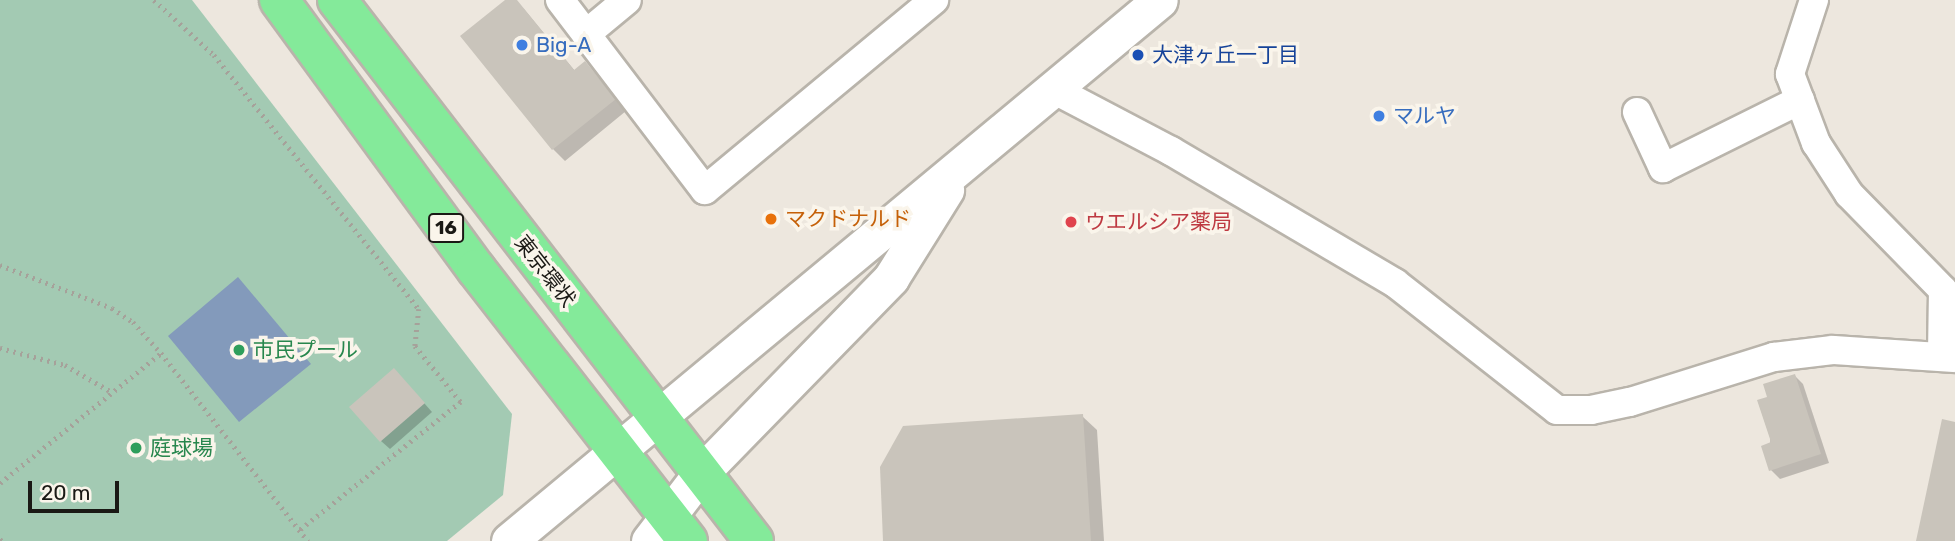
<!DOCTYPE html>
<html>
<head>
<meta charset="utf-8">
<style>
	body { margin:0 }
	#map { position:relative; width:1955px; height:541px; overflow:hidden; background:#ede7de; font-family:Rubik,"Noto Sans JP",sans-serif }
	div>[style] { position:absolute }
	.green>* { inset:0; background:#a3cab3 }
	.water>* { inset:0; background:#839abb }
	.shadow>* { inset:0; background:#0003 }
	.building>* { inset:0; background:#c9c4bb }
	.path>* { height:4.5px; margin-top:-2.25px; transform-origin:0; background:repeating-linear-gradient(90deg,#a6a19a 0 2px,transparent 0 7px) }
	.roads { filter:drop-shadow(2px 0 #b9b4ab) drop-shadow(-2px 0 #b9b4ab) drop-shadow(0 2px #b9b4ab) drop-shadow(0 -2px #b9b4ab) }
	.minor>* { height:28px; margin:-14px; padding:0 14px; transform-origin:14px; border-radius:14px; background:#fff }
	.tertiary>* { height:35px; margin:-17.5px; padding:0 17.5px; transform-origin:17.5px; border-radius:17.5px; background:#fff }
	.trunk>* { height:38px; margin:-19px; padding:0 19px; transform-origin:19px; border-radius:19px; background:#84ea9a }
	.dots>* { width:19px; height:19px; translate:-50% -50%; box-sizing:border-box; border:4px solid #faf5eb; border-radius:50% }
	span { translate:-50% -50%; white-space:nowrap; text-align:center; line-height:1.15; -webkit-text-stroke:7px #faf5eb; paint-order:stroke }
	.shield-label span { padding:2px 5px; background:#faf5eb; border:2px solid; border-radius:5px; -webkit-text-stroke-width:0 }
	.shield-label { font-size:19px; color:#1a1915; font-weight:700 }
	.shop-label { font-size:21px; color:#366cbe }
	.left { translate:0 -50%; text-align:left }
	.transit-label { font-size:21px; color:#164399 }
	.food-label { font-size:21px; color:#c56008 }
	.health-label { font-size:21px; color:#be3a42 }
	.street-label { font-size:21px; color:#1a1915 }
	.leisure-label { font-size:21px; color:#27864d }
	.scale { position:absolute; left:28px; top:481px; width:91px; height:32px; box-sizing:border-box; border:4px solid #1a1915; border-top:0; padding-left:9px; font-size:21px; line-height:24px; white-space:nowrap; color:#1a1915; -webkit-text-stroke:5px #faf5eb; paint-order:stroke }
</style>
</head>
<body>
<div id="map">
	<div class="green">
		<i style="clip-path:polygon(0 0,192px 0,512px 414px,503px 495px,447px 541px,0 541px)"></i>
	</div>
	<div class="water">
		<i style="clip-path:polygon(238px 277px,311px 364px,239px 422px,168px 336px)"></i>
	</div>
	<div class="shadow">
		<i style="clip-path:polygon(508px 0,524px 9px,575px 71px,585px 63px,626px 111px,565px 161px,553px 149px)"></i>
		<i style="clip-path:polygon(1795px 376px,1803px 384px,1829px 463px,1780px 479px,1771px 470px,1769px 398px)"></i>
		<i style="clip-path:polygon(402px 378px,432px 412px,390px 449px,381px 441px)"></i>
		<i style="clip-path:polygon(1082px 416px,1097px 430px,1104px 541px,885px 541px)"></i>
	</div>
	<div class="building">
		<i style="clip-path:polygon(505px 0,517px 0,574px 70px,585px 61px,616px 99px,552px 150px,460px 36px)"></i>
		<i style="clip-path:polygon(394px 368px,425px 403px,380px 442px,349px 407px)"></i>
		<i style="clip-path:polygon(1795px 374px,1821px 454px,1769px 471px,1761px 446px,1771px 442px,1757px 400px,1767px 397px,1763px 384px)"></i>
		<i style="clip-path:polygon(1083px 414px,1091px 541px,883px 541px,880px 467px,903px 426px)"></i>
		<i style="clip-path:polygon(1942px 419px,1955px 422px,1955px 541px,1916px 541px)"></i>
	</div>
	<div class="path">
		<i style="left:154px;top:0;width:81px;rotate:42.5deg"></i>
		<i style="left:214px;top:55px;width:326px;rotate:51.1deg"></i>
		<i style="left:419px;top:309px;width:37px;rotate:96deg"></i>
		<i style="left:415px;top:346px;width:72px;rotate:50.6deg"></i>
		<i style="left:461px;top:402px;width:206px;rotate:141.5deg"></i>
		<i style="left:0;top:265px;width:120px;rotate:21deg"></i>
		<i style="left:112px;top:308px;width:25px;rotate:34deg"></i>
		<i style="left:133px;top:322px;width:42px;rotate:47.9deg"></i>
		<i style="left:0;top:348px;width:67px;rotate:14.7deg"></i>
		<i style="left:65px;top:365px;width:52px;rotate:30deg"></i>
		<i style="left:0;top:483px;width:207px;rotate:-38.9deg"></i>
		<i style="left:161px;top:353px;width:239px;rotate:52deg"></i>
		<i style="left:0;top:539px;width:3px;rotate:45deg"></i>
	</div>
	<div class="roads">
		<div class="minor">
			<i style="left:560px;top:0;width:239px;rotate:52.7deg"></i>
			<i style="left:705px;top:190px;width:298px;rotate:-39.7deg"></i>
			<i style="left:1814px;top:0;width:78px;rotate:108deg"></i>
			<i style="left:1790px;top:74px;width:74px;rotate:69.4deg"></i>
			<i style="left:1816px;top:143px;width:61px;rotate:57.1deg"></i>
			<i style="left:1849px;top:194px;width:134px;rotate:45.6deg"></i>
			<i style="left:1943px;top:290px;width:65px;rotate:90.9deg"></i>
			<i style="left:586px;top:34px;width:53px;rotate:-39.7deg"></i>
			<i style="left:1053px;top:89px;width:133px;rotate:27.7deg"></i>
			<i style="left:1171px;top:151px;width:260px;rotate:30.5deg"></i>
			<i style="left:1395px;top:283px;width:206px;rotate:38.1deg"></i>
			<i style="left:1557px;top:410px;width:34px"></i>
			<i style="left:1591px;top:410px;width:40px;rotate:-12deg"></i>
			<i style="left:1630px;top:402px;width:151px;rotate:-17.4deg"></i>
			<i style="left:1774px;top:357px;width:59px;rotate:-6.8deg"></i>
			<i style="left:1833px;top:350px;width:122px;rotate:3.8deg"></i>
			<i style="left:1637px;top:112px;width:62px;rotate:65.1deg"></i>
			<i style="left:1663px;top:168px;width:153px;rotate:-26.4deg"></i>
		</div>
		<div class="tertiary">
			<i style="left:509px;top:541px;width:846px;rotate:-39.73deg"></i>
			<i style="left:649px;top:541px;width:87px;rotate:-52.5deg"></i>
			<i style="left:702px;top:472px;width:271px;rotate:-45.7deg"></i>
			<i style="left:891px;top:278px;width:104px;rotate:-58deg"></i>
		</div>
		<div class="trunk">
			<i style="left:279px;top:0;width:333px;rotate:53.8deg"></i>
			<i style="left:476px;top:269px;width:345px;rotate:52.1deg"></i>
			<i style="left:337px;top:0;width:683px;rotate:52.38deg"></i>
		</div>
	</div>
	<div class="dots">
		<i style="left:522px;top:45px;background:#3f7fe0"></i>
		<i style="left:1138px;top:55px;background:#1a4fb4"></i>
		<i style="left:1379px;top:116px;background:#3f7fe0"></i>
		<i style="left:771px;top:219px;background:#e8710a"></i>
		<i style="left:1071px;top:222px;background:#e0444e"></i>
		<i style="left:239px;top:350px;background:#2e9e5b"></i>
		<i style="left:136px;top:448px;background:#2e9e5b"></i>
	</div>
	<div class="shield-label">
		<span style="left:446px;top:228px">16</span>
	</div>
	<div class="shop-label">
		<span class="left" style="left:536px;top:45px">Big-A</span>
		<span class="left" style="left:1393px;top:116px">マルヤ</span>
	</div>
	<div class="transit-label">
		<span class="left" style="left:1152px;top:55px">大津ヶ丘一丁目</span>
	</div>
	<div class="food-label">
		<span class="left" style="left:785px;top:219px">マクドナルド</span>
	</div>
	<div class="health-label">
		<span class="left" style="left:1085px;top:222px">ウエルシア薬局</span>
	</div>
	<div class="street-label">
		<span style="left:545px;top:271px;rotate:52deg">東京環状</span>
	</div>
	<div class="leisure-label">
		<span class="left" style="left:253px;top:350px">市民プール</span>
		<span class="left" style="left:150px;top:448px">庭球場</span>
	</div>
	<div class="scale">20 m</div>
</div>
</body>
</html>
